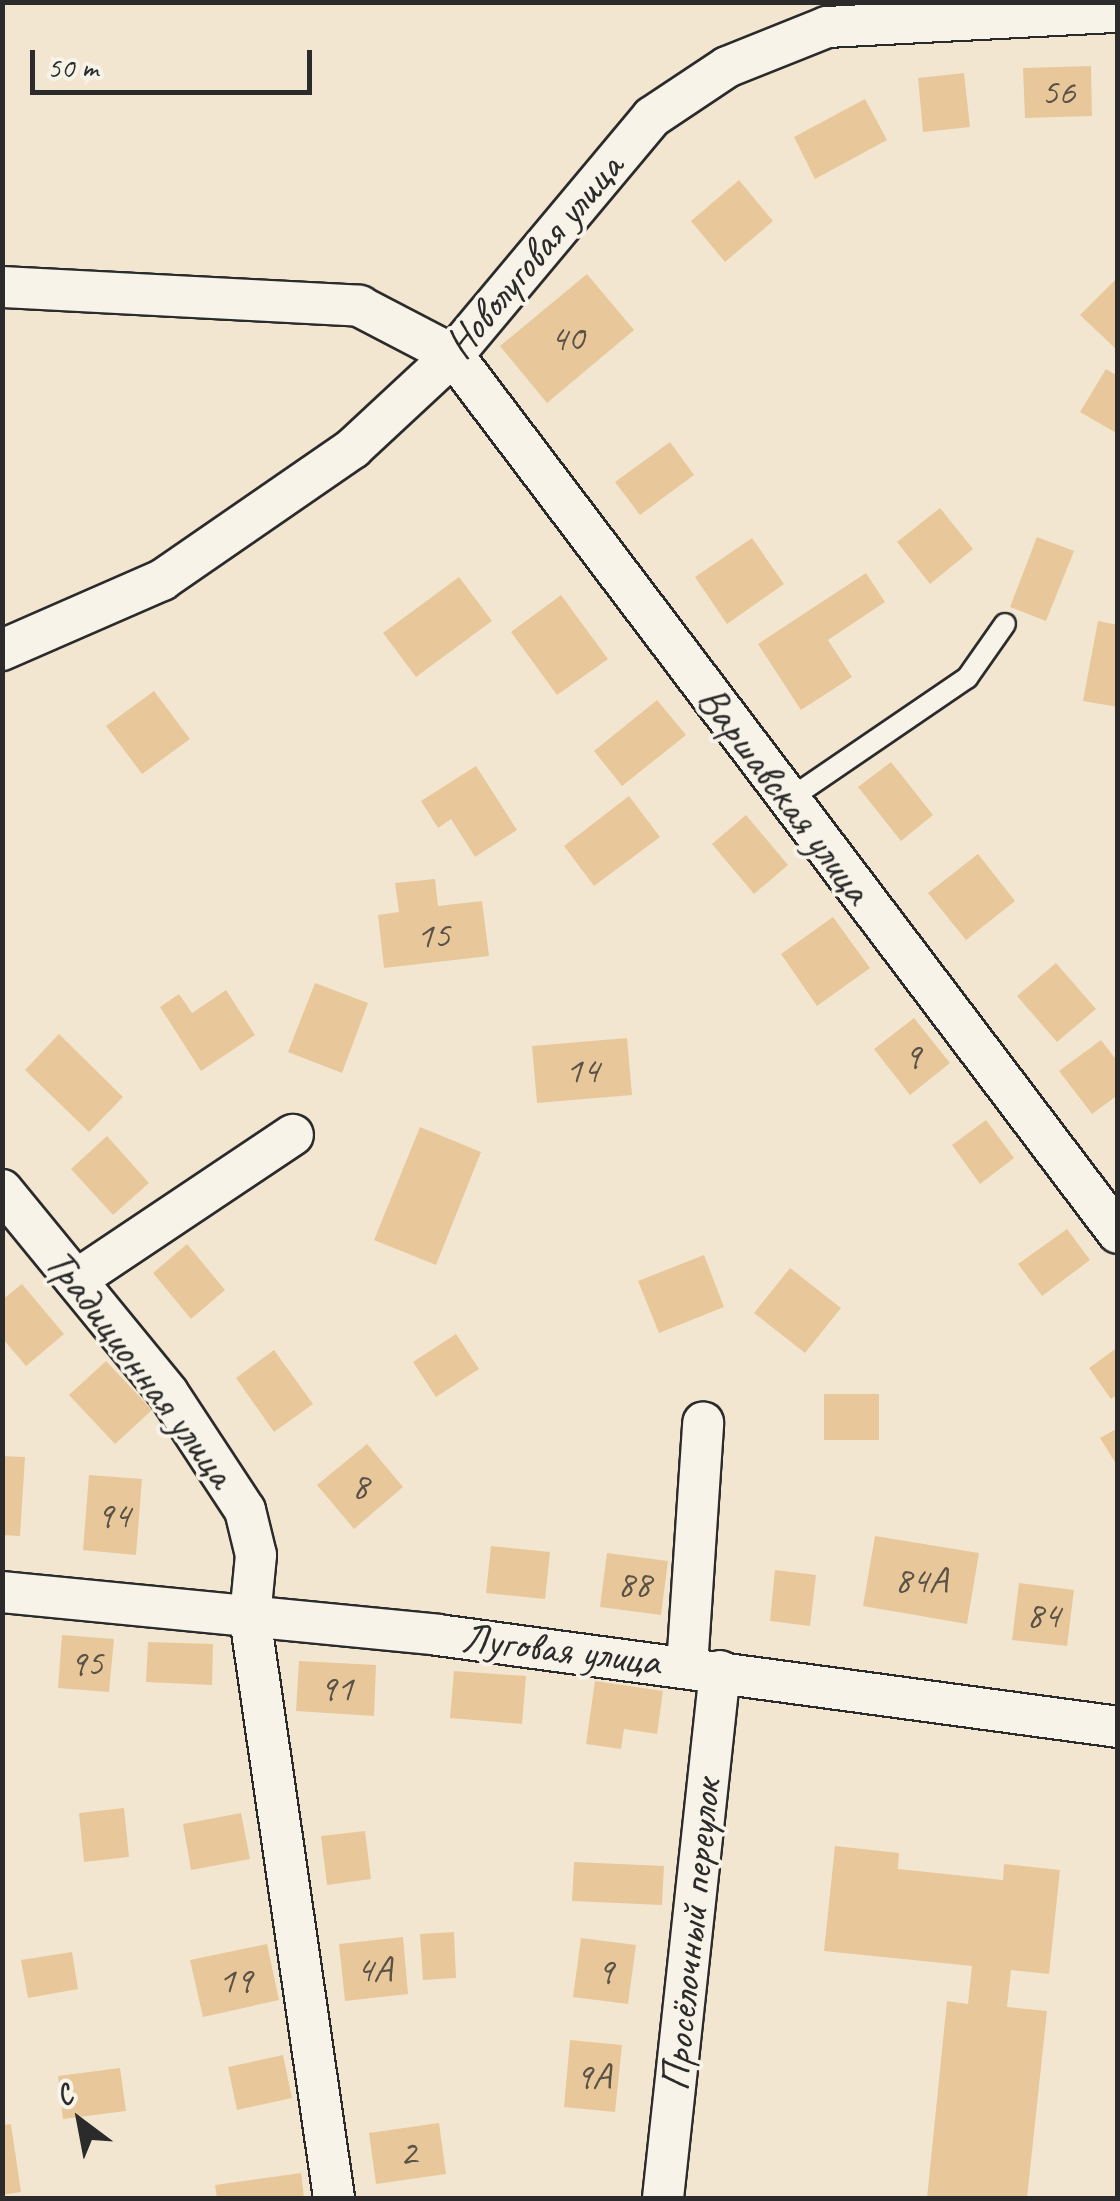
<!DOCTYPE html>
<html>
<head>
<meta charset="utf-8">
<style>
	body { margin:0 }
	#map { position:relative; width:1120px; height:2201px; overflow:hidden; background:#f2e6d1; font-family:Caveat,sans-serif }
	div>[style] { position:absolute }
	.building>* { inset:0; background:#e8c89a }
	.roads { filter:drop-shadow(2px 0 #2b2b2b) drop-shadow(-2px 0 #2b2b2b) drop-shadow(0 2px #2b2b2b) drop-shadow(0 -2px #2b2b2b) }
	.lane>* { height:20px; margin:-10px; padding:0 10px; transform-origin:10px; border-radius:10px; background:#f7f3e8 }
	.street>* { height:40px; margin:-20px; padding:0 20px; transform-origin:20px; border-radius:20px; background:#f7f3e8 }
	span { translate:-50% -50%; white-space:nowrap; text-align:center; line-height:1.15; -webkit-text-stroke:8px #f7f3e8; paint-order:stroke }
	.number-label { font-size:38px; color:#5a5247 }
	.number-label span { -webkit-text-stroke-width:0 }
	.street-label { font-size:42px; color:#2b2b2b }
	.frame { position:absolute; inset:0; border:5px solid #2b2b2b; pointer-events:none }
	.north { position:absolute; left:30px; top:2071px; width:100px; height:100px; -webkit-text-stroke:8px #f7f3e8; paint-order:stroke; rotate:328deg; font-size:28px; font-weight:700; line-height:40px; text-align:center; color:#2b2b2b }
	.north::after { content:''; display:block; margin:auto; width:35px; height:45px; background:#2b2b2b; clip-path:polygon(50% 0,100% 100%,50% 72%,0 100%) }
	.scale { position:absolute; left:30px; top:50px; width:282px; height:45px; box-sizing:border-box; border:5px solid #2b2b2b; border-top:0; padding-left:12px; font-size:30px; line-height:35px; white-space:nowrap; color:#2b2b2b; -webkit-text-stroke:8px #f7f3e8; paint-order:stroke }
</style>
</head>
<body>
<div id="map">
	<div class="building">
		<i style="clip-path:polygon(1091px 66px,1092px 116px,1025px 118px,1023px 68px)"></i>
		<i style="clip-path:polygon(964px 73px,970px 127px,923px 132px,918px 78px)"></i>
		<i style="clip-path:polygon(865px 99px,887px 140px,815px 179px,794px 137px)"></i>
		<i style="clip-path:polygon(739px 180px,773px 221px,725px 262px,691px 221px)"></i>
		<i style="clip-path:polygon(587px 274px,634px 330px,547px 403px,500px 346px)"></i>
		<i style="clip-path:polygon(1118px 277px,1118px 351px,1080px 315px)"></i>
		<i style="clip-path:polygon(1106px 369px,1118px 376px,1118px 434px,1080px 412px)"></i>
		<i style="clip-path:polygon(670px 442px,694px 475px,640px 515px,615px 482px)"></i>
		<i style="clip-path:polygon(940px 508px,973px 549px,930px 584px,897px 542px)"></i>
		<i style="clip-path:polygon(1037px 537px,1074px 551px,1046px 621px,1010px 607px)"></i>
		<i style="clip-path:polygon(752px 538px,784px 584px,727px 624px,695px 577px)"></i>
		<i style="clip-path:polygon(866px 573px,885px 602px,828px 640px,852px 677px,801px 710px,758px 644px)"></i>
		<i style="clip-path:polygon(459px 577px,492px 621px,416px 677px,383px 633px)"></i>
		<i style="clip-path:polygon(561px 595px,608px 659px,557px 695px,511px 632px)"></i>
		<i style="clip-path:polygon(1098px 621px,1118px 625px,1118px 707px,1083px 701px)"></i>
		<i style="clip-path:polygon(154px 691px,190px 739px,142px 774px,106px 726px)"></i>
		<i style="clip-path:polygon(657px 700px,686px 735px,622px 786px,594px 751px)"></i>
		<i style="clip-path:polygon(891px 762px,933px 815px,901px 841px,858px 787px)"></i>
		<i style="clip-path:polygon(476px 766px,517px 830px,475px 857px,451px 819px,438px 828px,421px 801px)"></i>
		<i style="clip-path:polygon(629px 796px,660px 837px,594px 886px,564px 846px)"></i>
		<i style="clip-path:polygon(746px 815px,788px 865px,754px 894px,712px 844px)"></i>
		<i style="clip-path:polygon(978px 854px,1015px 901px,966px 940px,928px 893px)"></i>
		<i style="clip-path:polygon(435px 879px,438px 906px,482px 901px,489px 956px,384px 968px,378px 915px,399px 912px,395px 883px)"></i>
		<i style="clip-path:polygon(833px 917px,870px 968px,817px 1006px,781px 954px)"></i>
		<i style="clip-path:polygon(1056px 963px,1096px 1009px,1057px 1042px,1017px 996px)"></i>
		<i style="clip-path:polygon(315px 983px,368px 1003px,342px 1073px,288px 1052px)"></i>
		<i style="clip-path:polygon(226px 990px,255px 1035px,201px 1071px,160px 1007px,179px 994px,192px 1013px)"></i>
		<i style="clip-path:polygon(914px 1018px,950px 1063px,910px 1095px,874px 1049px)"></i>
		<i style="clip-path:polygon(59px 1034px,123px 1097px,89px 1132px,25px 1070px)"></i>
		<i style="clip-path:polygon(627px 1038px,632px 1095px,537px 1103px,532px 1046px)"></i>
		<i style="clip-path:polygon(1101px 1040px,1118px 1062px,1118px 1095px,1092px 1114px,1059px 1071px)"></i>
		<i style="clip-path:polygon(986px 1120px,1014px 1158px,980px 1184px,952px 1145px)"></i>
		<i style="clip-path:polygon(420px 1127px,481px 1152px,436px 1265px,374px 1240px)"></i>
		<i style="clip-path:polygon(107px 1136px,149px 1183px,113px 1215px,71px 1169px)"></i>
		<i style="clip-path:polygon(1067px 1229px,1090px 1260px,1042px 1296px,1018px 1264px)"></i>
		<i style="clip-path:polygon(187px 1244px,225px 1290px,191px 1319px,153px 1273px)"></i>
		<i style="clip-path:polygon(704px 1255px,724px 1307px,659px 1333px,638px 1281px)"></i>
		<i style="clip-path:polygon(790px 1268px,841px 1308px,805px 1353px,754px 1313px)"></i>
		<i style="clip-path:polygon(22px 1284px,64px 1334px,26px 1366px,2px 1338px,2px 1300px)"></i>
		<i style="clip-path:polygon(456px 1334px,479px 1369px,436px 1397px,413px 1362px)"></i>
		<i style="clip-path:polygon(1118px 1347px,1118px 1394px,1111px 1399px,1089px 1368px)"></i>
		<i style="clip-path:polygon(274px 1350px,313px 1404px,274px 1432px,236px 1378px)"></i>
		<i style="clip-path:polygon(106px 1361px,152px 1410px,115px 1444px,69px 1395px)"></i>
		<i style="clip-path:polygon(824px 1394px,879px 1394px,879px 1440px,824px 1440px)"></i>
		<i style="clip-path:polygon(1118px 1428px,1118px 1467px,1100px 1438px)"></i>
		<i style="clip-path:polygon(367px 1444px,403px 1487px,354px 1529px,317px 1485px)"></i>
		<i style="clip-path:polygon(2px 1456px,25px 1457px,20px 1536px,2px 1535px)"></i>
		<i style="clip-path:polygon(89px 1475px,142px 1479px,136px 1555px,83px 1550px)"></i>
		<i style="clip-path:polygon(875px 1536px,979px 1553px,967px 1624px,863px 1606px)"></i>
		<i style="clip-path:polygon(491px 1546px,550px 1552px,545px 1599px,486px 1593px)"></i>
		<i style="clip-path:polygon(607px 1553px,668px 1561px,661px 1615px,600px 1607px)"></i>
		<i style="clip-path:polygon(775px 1570px,816px 1575px,810px 1626px,770px 1621px)"></i>
		<i style="clip-path:polygon(1019px 1583px,1074px 1590px,1067px 1646px,1012px 1640px)"></i>
		<i style="clip-path:polygon(62px 1635px,114px 1639px,109px 1692px,58px 1688px)"></i>
		<i style="clip-path:polygon(148px 1642px,213px 1644px,212px 1685px,146px 1682px)"></i>
		<i style="clip-path:polygon(299px 1661px,376px 1665px,374px 1716px,296px 1711px)"></i>
		<i style="clip-path:polygon(454px 1671px,526px 1676px,522px 1724px,450px 1718px)"></i>
		<i style="clip-path:polygon(595px 1681px,663px 1691px,657px 1734px,624px 1729px,621px 1749px,586px 1744px)"></i>
		<i style="clip-path:polygon(124px 1808px,129px 1857px,84px 1862px,79px 1813px)"></i>
		<i style="clip-path:polygon(241px 1813px,250px 1859px,191px 1870px,183px 1824px)"></i>
		<i style="clip-path:polygon(365px 1831px,371px 1879px,327px 1885px,321px 1836px)"></i>
		<i style="clip-path:polygon(835px 1846px,899px 1853px,898px 1869px,1003px 1880px,1004px 1864px,1060px 1870px,1049px 1974px,1011px 1970px,1007px 2007px,1047px 2011px,1027px 2198px,927px 2198px,947px 2001px,968px 2004px,972px 1966px,824px 1951px)"></i>
		<i style="clip-path:polygon(574px 1862px,664px 1866px,662px 1905px,572px 1901px)"></i>
		<i style="clip-path:polygon(454px 1932px,456px 1978px,423px 1980px,420px 1934px)"></i>
		<i style="clip-path:polygon(403px 1937px,408px 1994px,345px 2001px,339px 1944px)"></i>
		<i style="clip-path:polygon(581px 1938px,636px 1945px,628px 2004px,573px 1997px)"></i>
		<i style="clip-path:polygon(267px 1944px,279px 2000px,203px 2017px,190px 1960px)"></i>
		<i style="clip-path:polygon(72px 1952px,78px 1989px,28px 1998px,21px 1960px)"></i>
		<i style="clip-path:polygon(570px 2040px,622px 2045px,615px 2112px,564px 2107px)"></i>
		<i style="clip-path:polygon(283px 2055px,292px 2098px,237px 2110px,228px 2067px)"></i>
		<i style="clip-path:polygon(120px 2068px,126px 2111px,63px 2119px,58px 2076px)"></i>
		<i style="clip-path:polygon(439px 2123px,446px 2174px,376px 2184px,369px 2133px)"></i>
		<i style="clip-path:polygon(11px 2124px,21px 2192px,2px 2195px,2px 2125px)"></i>
		<i style="clip-path:polygon(301px 2173px,304px 2198px,217px 2198px,215px 2185px)"></i>
	</div>
	<div class="roads">
		<div class="lane">
			<i style="left:788px;top:800px;width:217px;rotate:-34.3deg"></i>
			<i style="left:967px;top:678px;width:66px;rotate:-54.9deg"></i>
		</div>
		<div class="street">
			<i style="left:2px;top:287px;width:358px;rotate:3deg"></i>
			<i style="left:359px;top:306px;width:106px;rotate:27.5deg"></i>
			<i style="left:453px;top:355px;width:1101px;rotate:52.86deg"></i>
			<i style="left:2px;top:650px;width:175px;rotate:-23.6deg"></i>
			<i style="left:162px;top:580px;width:232px;rotate:-34.6deg"></i>
			<i style="left:353px;top:448px;width:137px;rotate:-42.9deg"></i>
			<i style="left:453px;top:355px;width:310px;rotate:-50.1deg"></i>
			<i style="left:652px;top:117px;width:90px;rotate:-33.7deg"></i>
			<i style="left:727px;top:67px;width:108px;rotate:-21.8deg"></i>
			<i style="left:827px;top:27px;width:291px;rotate:-3deg"></i>
			<i style="left:2px;top:1190px;width:262px;rotate:50.7deg"></i>
			<i style="left:168px;top:1393px;width:140px;rotate:56.7deg"></i>
			<i style="left:245px;top:1510px;width:46px;rotate:76.3deg"></i>
			<i style="left:256px;top:1555px;width:62px;rotate:95.5deg"></i>
			<i style="left:250px;top:1617px;width:587px;rotate:81.77deg"></i>
			<i style="left:76px;top:1280px;width:261px;rotate:-33.8deg"></i>
			<i style="left:2px;top:1592px;width:438px;rotate:5.6deg"></i>
			<i style="left:438px;top:1635px;width:686px;rotate:7.7deg"></i>
			<i style="left:687px;top:1667px;width:245px;rotate:-86.2deg"></i>
			<i style="left:663px;top:2198px;width:530px;rotate:-83.83deg"></i>
		</div>
	</div>
	<div class="number-label">
		<span style="left:1058px;top:92px">56</span>
		<span style="left:567px;top:338px">40</span>
		<span style="left:433px;top:935px">15</span>
		<span style="left:912px;top:1056px">9</span>
		<span style="left:582px;top:1070px">14</span>
		<span style="left:360px;top:1486px">8</span>
		<span style="left:113px;top:1515px">94</span>
		<span style="left:921px;top:1580px">84А</span>
		<span style="left:634px;top:1584px">88</span>
		<span style="left:1043px;top:1615px">84</span>
		<span style="left:86px;top:1663px">95</span>
		<span style="left:336px;top:1688px">91</span>
		<span style="left:374px;top:1969px">4А</span>
		<span style="left:605px;top:1971px">9</span>
		<span style="left:235px;top:1980px">19</span>
		<span style="left:593px;top:2076px">9А</span>
		<span style="left:408px;top:2153px">2</span>
	</div>
	<div class="street-label">
		<span style="left:534px;top:256px;rotate:-50deg">Новолуговая улица</span>
		<span style="left:784px;top:795px;rotate:53deg">Варшавская улица</span>
		<span style="left:140px;top:1368px;rotate:53deg">Традиционная улица</span>
		<span style="left:561px;top:1650px;rotate:7deg">Луговая улица</span>
		<span style="left:691px;top:1935px;rotate:-84deg">Просёлочный переулок</span>
	</div>
	<div class="frame"></div>
	<div class="north">С</div>
	<div class="scale">50 m</div>
</div>
</body>
</html>
